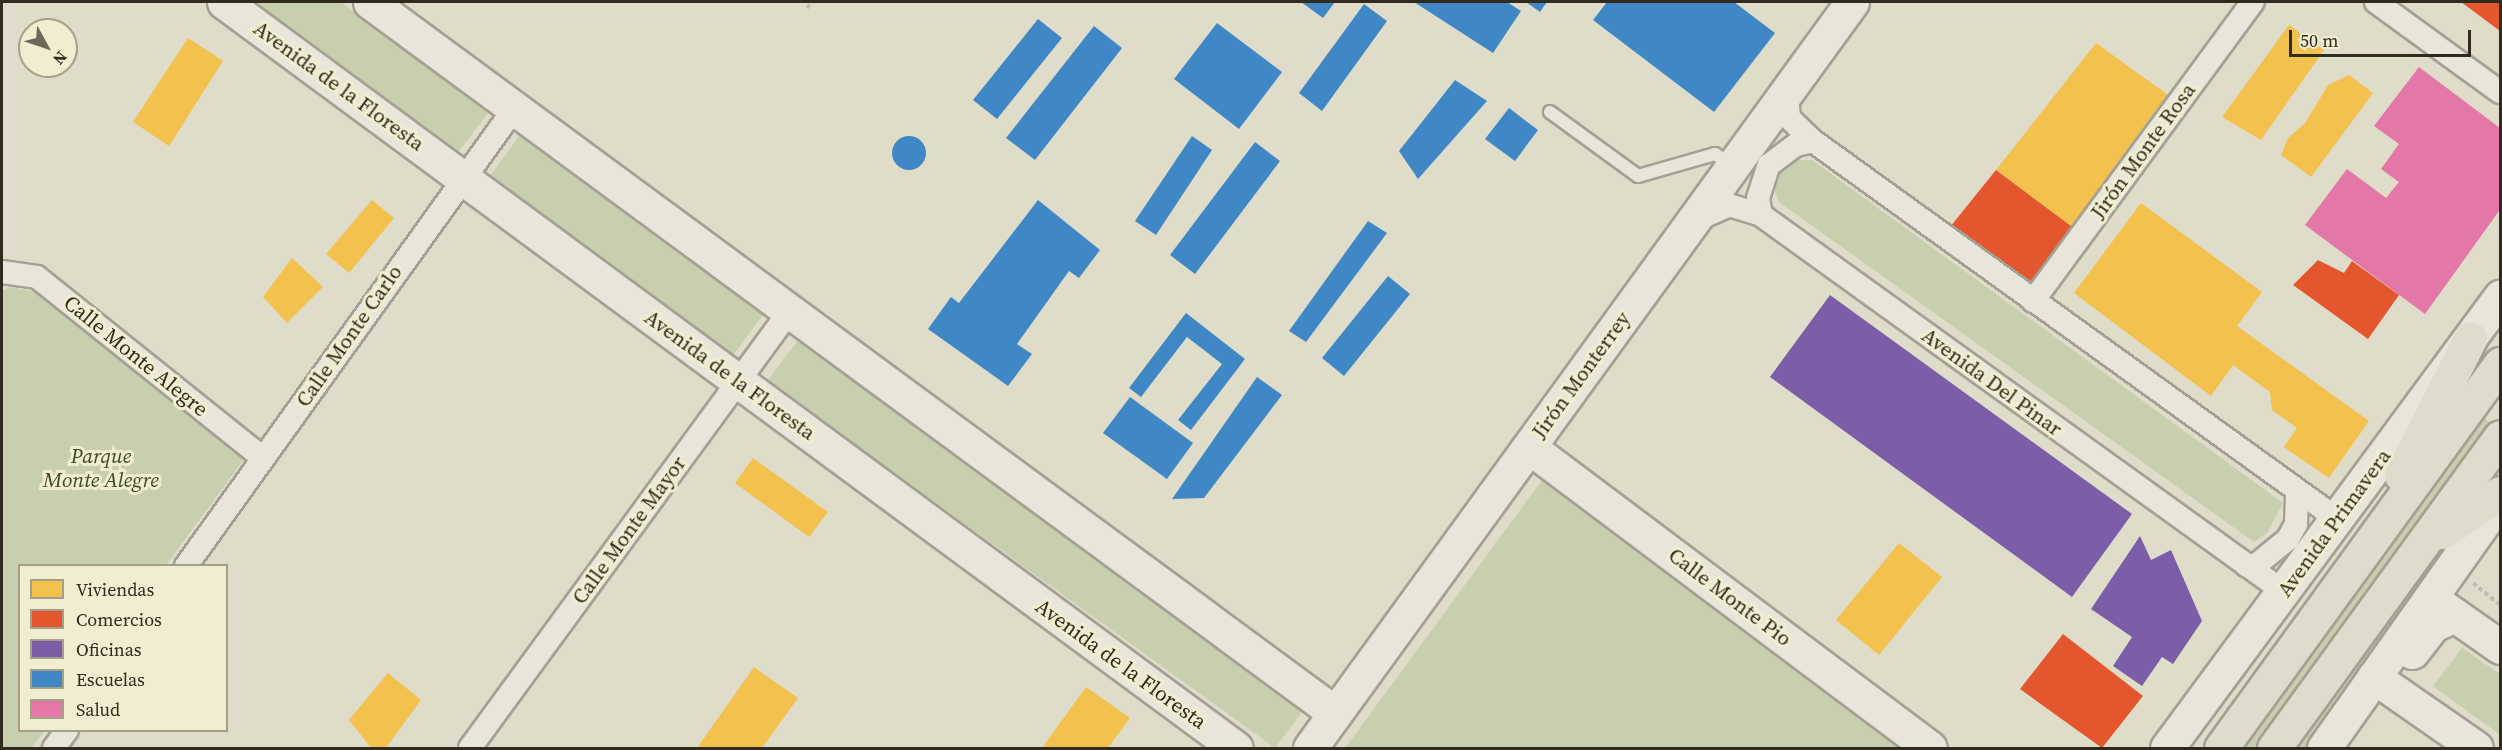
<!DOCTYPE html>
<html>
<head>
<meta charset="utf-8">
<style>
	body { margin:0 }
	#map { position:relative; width:2502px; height:750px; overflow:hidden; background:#dfddca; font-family:"Source Serif 4",serif }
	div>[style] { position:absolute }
	.green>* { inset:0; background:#c8cfae }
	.homes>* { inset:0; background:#f2c14e }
	.shops>* { inset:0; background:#e4572e }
	.offices>* { inset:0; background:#7b5ea7 }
	.schools>* { inset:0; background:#3f88c5 }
	.round { border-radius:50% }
	.health>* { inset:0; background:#e377a8 }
	.path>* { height:4px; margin-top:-2px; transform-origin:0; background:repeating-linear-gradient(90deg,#c0beb2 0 4.5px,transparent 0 7.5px) }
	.roads { filter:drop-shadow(2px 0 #a4a194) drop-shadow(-2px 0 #a4a194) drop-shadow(0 2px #a4a194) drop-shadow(0 -2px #a4a194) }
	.lane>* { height:12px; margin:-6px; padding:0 6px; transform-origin:6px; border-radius:6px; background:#e8e6db }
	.street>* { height:22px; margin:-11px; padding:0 11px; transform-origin:11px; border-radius:11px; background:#e8e6db }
	.secondary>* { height:33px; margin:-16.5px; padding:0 16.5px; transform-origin:16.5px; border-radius:16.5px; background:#e8e6db }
	.primary>* { height:33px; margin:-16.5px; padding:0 16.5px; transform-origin:16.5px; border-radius:16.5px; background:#deddcd }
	span { translate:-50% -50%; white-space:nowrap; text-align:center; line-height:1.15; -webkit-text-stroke:6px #f0edd0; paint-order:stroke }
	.street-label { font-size:21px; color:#302b1e }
	.park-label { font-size:21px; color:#3a4a27; font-style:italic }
	.frame { position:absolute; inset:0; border:3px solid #302b1e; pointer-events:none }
	.legend { position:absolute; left:18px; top:564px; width:210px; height:168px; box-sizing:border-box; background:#f0edd0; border:2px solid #a39f89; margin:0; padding:8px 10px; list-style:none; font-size:18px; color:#302b1e }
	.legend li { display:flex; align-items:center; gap:12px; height:30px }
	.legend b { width:30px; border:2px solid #a39f89 }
	.north { position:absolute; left:18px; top:18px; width:60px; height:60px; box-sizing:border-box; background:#f0edd0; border:2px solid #a39f89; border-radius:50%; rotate:130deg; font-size:16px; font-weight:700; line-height:24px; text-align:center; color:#302b1e }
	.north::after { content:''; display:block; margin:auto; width:21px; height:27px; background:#6d695a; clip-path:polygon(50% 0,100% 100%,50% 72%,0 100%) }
	.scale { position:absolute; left:2289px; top:30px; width:182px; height:27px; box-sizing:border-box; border:3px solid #302b1e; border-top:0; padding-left:8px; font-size:18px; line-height:21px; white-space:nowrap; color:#302b1e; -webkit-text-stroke:4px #f0edd0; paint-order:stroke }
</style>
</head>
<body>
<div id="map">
	<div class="green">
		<i style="clip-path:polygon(254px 2px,341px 2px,488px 113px,457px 154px)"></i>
		<i style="clip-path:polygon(519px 136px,763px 315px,731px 358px,488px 179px)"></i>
		<i style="clip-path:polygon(1795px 160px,1812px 160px,2283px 503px,2267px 533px,2254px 542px,1779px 202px,1774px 189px,1779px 171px)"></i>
		<i style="clip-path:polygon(10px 287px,37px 292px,245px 458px,166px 565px,20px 566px,20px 730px,45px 731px,31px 748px,2px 748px,2px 291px)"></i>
		<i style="clip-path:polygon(799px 339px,1305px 708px,1275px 748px,767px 381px)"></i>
		<i style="clip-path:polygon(2482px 415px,2491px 425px,2259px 748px,2239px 748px)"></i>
		<i style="clip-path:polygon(1551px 468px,1914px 748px,1345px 748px)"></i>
		<i style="clip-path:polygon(2445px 567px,2312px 748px,2293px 748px,2391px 613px)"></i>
		<i style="clip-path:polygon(2462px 648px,2500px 674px,2500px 735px,2433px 686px)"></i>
	</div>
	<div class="homes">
		<i style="clip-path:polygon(2289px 25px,2324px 50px,2261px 140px,2222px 117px)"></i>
		<i style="clip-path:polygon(188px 38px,223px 61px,169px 146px,133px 122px)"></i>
		<i style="clip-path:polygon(2096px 43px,2175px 100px,2075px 229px,1996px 170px)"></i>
		<i style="clip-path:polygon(2349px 75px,2373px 93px,2311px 177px,2281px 155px,2288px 138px,2305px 123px,2328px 85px)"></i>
		<i style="clip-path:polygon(372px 200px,394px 218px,349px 273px,326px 254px)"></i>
		<i style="clip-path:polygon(2141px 203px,2262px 292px,2237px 326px,2369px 421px,2329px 478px,2284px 447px,2297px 428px,2272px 410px,2270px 392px,2233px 365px,2211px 396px,2074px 293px)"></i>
		<i style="clip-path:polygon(292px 258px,323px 287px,287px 323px,263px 297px)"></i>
		<i style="clip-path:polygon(753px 458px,828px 512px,809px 537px,735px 483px)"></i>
		<i style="clip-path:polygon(1899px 543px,1942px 577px,1879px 655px,1836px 620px)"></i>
		<i style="clip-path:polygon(754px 667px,798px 698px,762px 748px,697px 748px)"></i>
		<i style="clip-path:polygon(388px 673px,421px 700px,386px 748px,371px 748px,349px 720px)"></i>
		<i style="clip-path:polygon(1086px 687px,1130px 718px,1108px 748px,1042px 748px)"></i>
	</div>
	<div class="shops">
		<i style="clip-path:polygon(2461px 2px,2500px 2px,2500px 31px)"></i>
		<i style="clip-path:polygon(1996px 170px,2075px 229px,2032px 285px,1950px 227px)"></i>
		<i style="clip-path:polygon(2318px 260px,2344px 273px,2352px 261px,2399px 295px,2368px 339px,2293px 285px)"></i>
		<i style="clip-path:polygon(2063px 634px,2143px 696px,2102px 748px,2020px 689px)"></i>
	</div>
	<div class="offices">
		<i style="clip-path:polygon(1830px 295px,2132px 514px,2072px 597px,1770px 377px)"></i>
		<i style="clip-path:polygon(2140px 536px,2151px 560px,2171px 550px,2202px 621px,2173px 664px,2162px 657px,2142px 686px,2113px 666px,2132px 637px,2091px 609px)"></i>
	</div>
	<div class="schools">
		<i style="clip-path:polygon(1301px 2px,1335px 2px,1323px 18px)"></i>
		<i style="clip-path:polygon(1414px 2px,1507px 2px,1521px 11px,1493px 53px)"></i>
		<i style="clip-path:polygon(1526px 2px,1547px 2px,1540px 12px)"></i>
		<i style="clip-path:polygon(1607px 2px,1734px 2px,1775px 33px,1714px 112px,1593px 20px)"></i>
		<i style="clip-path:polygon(1364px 4px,1387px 21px,1322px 111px,1299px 93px)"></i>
		<i style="clip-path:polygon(1038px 19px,1062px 38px,997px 119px,973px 100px)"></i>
		<i style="clip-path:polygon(1217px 23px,1282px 72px,1239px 129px,1174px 79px)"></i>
		<i style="clip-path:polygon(1094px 26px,1122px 48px,1035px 160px,1006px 138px)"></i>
		<i style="clip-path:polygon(1455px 80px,1487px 101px,1418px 179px,1399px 151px)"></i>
		<i style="clip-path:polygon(1509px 108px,1538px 130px,1515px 161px,1485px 139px)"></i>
		<i class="round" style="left:892px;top:136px;width:34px;height:34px"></i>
		<i style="clip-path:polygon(1192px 136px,1212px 150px,1156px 235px,1135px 221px)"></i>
		<i style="clip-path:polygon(1255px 142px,1280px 161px,1195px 274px,1170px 255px)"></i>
		<i style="clip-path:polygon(1038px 200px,1100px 250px,1079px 278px,1069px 271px,1017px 344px,1032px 354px,1008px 386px,928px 329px,951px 297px,959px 303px)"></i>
		<i style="clip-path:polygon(1368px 221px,1387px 233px,1306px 342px,1289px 331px)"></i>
		<i style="clip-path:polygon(1388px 276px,1410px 294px,1344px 376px,1322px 358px)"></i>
		<i style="clip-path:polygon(1186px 313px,1245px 359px,1191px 430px,1178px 420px,1222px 364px,1187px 337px,1141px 397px,1129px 388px)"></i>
		<i style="clip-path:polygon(1257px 377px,1282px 395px,1204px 498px,1172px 499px)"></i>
		<i style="clip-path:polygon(1130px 397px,1193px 443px,1167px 479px,1103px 433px)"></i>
	</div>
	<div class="health">
		<i style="clip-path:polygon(2419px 67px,2500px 128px,2499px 211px,2425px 314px,2305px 225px,2347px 169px,2386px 198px,2399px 182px,2381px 169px,2399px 144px,2374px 126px)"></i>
	</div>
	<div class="path">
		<i style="left:807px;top:8px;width:8px;rotate:-50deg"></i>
		<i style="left:2473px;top:583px;width:35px;rotate:39deg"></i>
	</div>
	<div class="roads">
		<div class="lane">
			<i style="left:1550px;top:112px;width:109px;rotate:36deg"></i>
			<i style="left:1638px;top:176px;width:80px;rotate:-15.9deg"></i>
			<i style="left:1715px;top:154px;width:19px;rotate:35deg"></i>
		</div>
		<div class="street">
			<i style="left:2376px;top:2px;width:153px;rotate:36deg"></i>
			<i style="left:1787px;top:91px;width:27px;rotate:86deg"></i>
			<i style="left:1789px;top:118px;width:33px;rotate:44deg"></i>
			<i style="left:1813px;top:141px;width:645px;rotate:35.79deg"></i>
			<i style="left:1761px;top:215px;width:17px;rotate:-100deg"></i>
			<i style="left:1758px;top:198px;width:35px;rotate:-72deg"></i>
			<i style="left:1769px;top:165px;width:34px;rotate:-37deg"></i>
			<i style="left:1796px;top:145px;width:17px;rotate:-13deg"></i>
			<i style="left:1696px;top:220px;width:36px;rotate:-24deg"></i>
			<i style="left:1729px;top:205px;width:34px;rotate:17deg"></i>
			<i style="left:1761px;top:215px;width:643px;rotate:35.77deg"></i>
			<i style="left:2px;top:272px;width:35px;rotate:8deg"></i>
			<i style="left:37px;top:277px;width:290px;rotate:38.7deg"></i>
			<i style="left:2033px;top:301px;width:371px;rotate:-53.7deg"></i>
			<i style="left:2246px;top:565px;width:10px"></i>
			<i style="left:2256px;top:565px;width:41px;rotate:-39.1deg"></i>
			<i style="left:2288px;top:539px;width:17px;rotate:-62deg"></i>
			<i style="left:2296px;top:524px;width:33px;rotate:-88deg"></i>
			<i style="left:186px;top:566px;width:563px;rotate:-54.33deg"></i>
			<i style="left:54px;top:748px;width:22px;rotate:-54deg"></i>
			<i style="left:470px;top:748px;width:540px;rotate:-53.81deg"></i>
		</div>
		<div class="secondary">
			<i style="left:224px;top:2px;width:1257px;rotate:36.4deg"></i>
			<i style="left:370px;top:2px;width:1199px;rotate:36.38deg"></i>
			<i style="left:1529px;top:447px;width:501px;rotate:36.89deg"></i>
			<i style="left:2436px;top:602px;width:78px;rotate:35.1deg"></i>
			<i style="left:2412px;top:652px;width:34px;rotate:-52deg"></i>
			<i style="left:2433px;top:625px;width:24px;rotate:-24deg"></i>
			<i style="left:2374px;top:677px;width:124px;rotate:34.8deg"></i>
			<i style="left:1310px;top:748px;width:922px;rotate:-54deg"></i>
			<i style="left:2167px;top:748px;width:561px;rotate:-53.56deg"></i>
			<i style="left:2324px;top:748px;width:305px;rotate:-54.7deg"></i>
		</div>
		<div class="primary">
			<i style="left:2401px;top:475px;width:153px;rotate:-63.1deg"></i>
			<i style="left:2442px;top:532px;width:70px;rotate:-33.9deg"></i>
			<i style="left:2221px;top:748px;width:475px;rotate:-54deg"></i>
			<i style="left:2274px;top:748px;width:384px;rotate:-54deg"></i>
		</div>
	</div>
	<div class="street-label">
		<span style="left:339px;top:86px;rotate:36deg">Avenida de la Floresta</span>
		<span style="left:2143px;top:151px;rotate:-54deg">Jirón Monte Rosa</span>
		<span style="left:349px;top:336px;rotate:-55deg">Calle Monte Carlo</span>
		<span style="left:136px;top:356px;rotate:39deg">Calle Monte Alegre</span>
		<span style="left:730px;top:375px;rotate:36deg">Avenida de la Floresta</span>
		<span style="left:1581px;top:375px;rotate:-54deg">Jirón Monterrey</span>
		<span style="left:1992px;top:382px;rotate:36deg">Avenida Del Pinar</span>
		<span style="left:2334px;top:523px;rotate:-54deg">Avenida Primavera</span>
		<span style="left:629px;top:530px;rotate:-54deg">Calle Monte Mayor</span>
		<span style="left:1730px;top:597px;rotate:37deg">Calle Monte Pio</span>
		<span style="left:1121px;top:664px;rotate:36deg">Avenida de la Floresta</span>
	</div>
	<div class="park-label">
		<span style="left:101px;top:468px">Parque<br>Monte Alegre</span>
	</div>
	<div class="frame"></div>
	<ul class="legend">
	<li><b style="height:16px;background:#f2c14e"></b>Viviendas</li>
	<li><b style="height:16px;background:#e4572e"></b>Comercios</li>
	<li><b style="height:16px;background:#7b5ea7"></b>Oficinas</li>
	<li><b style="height:16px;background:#3f88c5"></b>Escuelas</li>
	<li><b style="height:16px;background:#e377a8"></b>Salud</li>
	</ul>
	<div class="north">N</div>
	<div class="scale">50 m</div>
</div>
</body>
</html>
